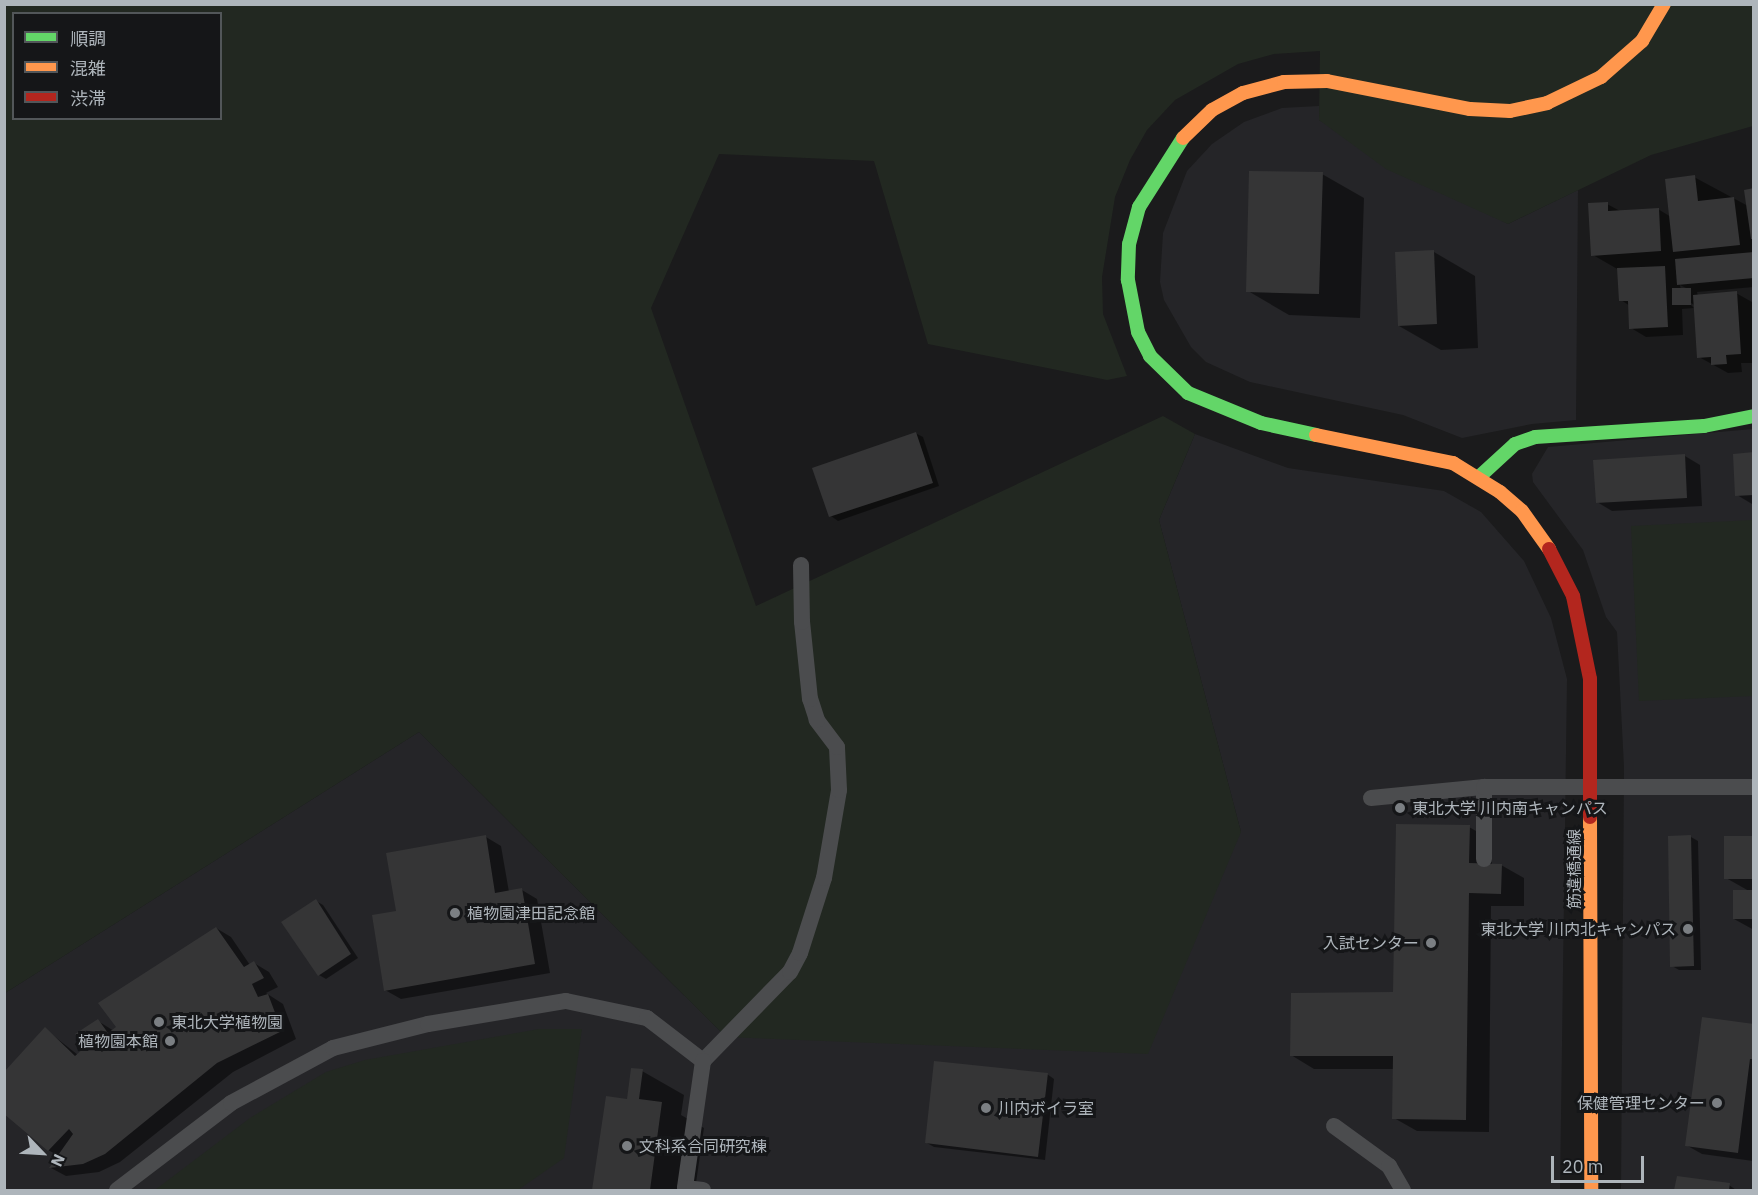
<!DOCTYPE html>
<html>
<head>
<meta charset="utf-8">
<style>
	body { margin:0 }
	#map { position:relative; width:1758px; height:1195px; overflow:hidden; background:#1b1b1c; font-family:"IBM Plex Sans","Noto Sans JP",sans-serif }
	div>[style] { position:absolute }
	.built>* { inset:0; background:#252528 }
	.green>* { inset:0; background:#222821 }
	.shadow>* { inset:0; background:#0007 }
	.building>* { inset:0; background:#353536 }
	.lane>* { height:16px; margin:-8px; padding:0 8px; transform-origin:8px; border-radius:8px; background:#4b4c4e }
	.fast>* { height:14px; margin:-7px; padding:0 7px; transform-origin:7px; border-radius:7px; background:#63d668 }
	.slow>* { height:14px; margin:-7px; padding:0 7px; transform-origin:7px; border-radius:7px; background:#ff974d }
	.jam>* { height:14px; margin:-7px; padding:0 7px; transform-origin:7px; border-radius:7px; background:#b3261e }
	.dots>* { width:16px; height:16px; translate:-50% -50%; box-sizing:border-box; border:3px solid #151618; border-radius:50% }
	span { translate:-50% -50%; white-space:nowrap; text-align:center; line-height:1.15; -webkit-text-stroke:6px #151618; paint-order:stroke }
	.poi-label { font-size:16px; color:#aeb5bb }
	.left { translate:0 -50%; text-align:left }
	.right { translate:-100% -50%; text-align:right }
	.street-label { font-size:16px; color:#aeb5bb }
	.frame { position:absolute; inset:0; border:6px solid #aeb5bb; pointer-events:none }
	.legend { position:absolute; left:12px; top:12px; width:210px; height:108px; box-sizing:border-box; background:#151618; border:2px solid #525659; margin:0; padding:8px 10px; list-style:none; font-size:18px; color:#aeb5bb }
	.legend li { display:flex; align-items:center; gap:12px; height:30px }
	.legend b { width:30px; border:2px solid #525659 }
	.north { position:absolute; left:12px; top:1123px; width:60px; height:60px; -webkit-text-stroke:4px #151618; paint-order:stroke; rotate:115deg; font-size:16px; font-weight:700; line-height:24px; text-align:center; color:#aeb5bb }
	.north::after { content:''; display:block; margin:auto; width:21px; height:27px; background:#aeb5bb; clip-path:polygon(50% 0,100% 100%,50% 72%,0 100%) }
	.scale { position:absolute; left:1551px; top:1156px; width:93px; height:27px; box-sizing:border-box; border:3px solid #aeb5bb; border-top:0; padding-left:8px; font-size:18px; line-height:21px; white-space:nowrap; color:#aeb5bb; -webkit-text-stroke:4px #151618; paint-order:stroke }
</style>
</head>
<body>
<div id="map">
	<div class="built">
		<i style="clip-path:polygon(1319px 106px,1319px 120px,1508px 224px,1578px 190px,1576px 420px,1532px 424px,1462px 438px,1403px 415px,1250px 382px,1206px 362px,1191px 347px,1164px 300px,1160px 282px,1163px 233px,1187px 171px,1212px 144px,1244px 122px,1282px 108px)"></i>
		<i style="clip-path:polygon(1753px 429px,1753px 1190px,1621px 1190px,1624px 767px,1617px 632px,1606px 617px,1583px 550px,1533px 482px,1532px 474px,1548px 447px)"></i>
		<i style="clip-path:polygon(1195px 434px,1288px 468px,1444px 491px,1481px 512px,1524px 561px,1551px 618px,1567px 679px,1560px 1190px,5px 1190px,5px 993px,419px 732px,726px 1037px,1241px 832px,1159px 520px)"></i>
	</div>
	<div class="green">
		<i style="clip-path:polygon(evenodd,5px 5px,1753px 5px,1753px 126px,1651px 155px,1508px 224px,1386px 169px,1319px 120px,1320px 51px,1274px 54px,1238px 64px,1175px 100px,1147px 130px,1130px 160px,1115px 197px,1102px 277px,1103px 314px,1127px 376px,1107px 380px,928px 344px,874px 161px,719px 154px,651px 308px,756px 606px,1163px 416px,1195px 434px,1159px 520px,1241px 832px,1148px 1054px,726px 1037px,419px 732px,5px 993px,5px 5px,14px 14px,220px 14px,220px 118px,14px 118px,14px 14px)"></i>
		<i style="clip-path:polygon(1753px 520px,1753px 696px,1639px 701px,1631px 526px)"></i>
		<i style="clip-path:polygon(539px 1029px,582px 1029px,564px 1158px,518px 1190px,155px 1190px,250px 1118px,326px 1072px,365px 1060px)"></i>
	</div>
	<div class="shadow">
		<i style="clip-path:polygon(1322px 174px,1364px 198px,1360px 318px,1289px 315px,1248px 291px)"></i>
		<i style="clip-path:polygon(evenodd,1694px 177px,1748px 206px,1754px 190px,1754px 287px,1697px 292px,1698px 296px,1736px 293px,1752px 302px,1754px 363px,1741px 363px,1742px 372px,1728px 373px,1699px 357px,1696px 306px,1686px 300px,1694px 308px,1682px 309px,1683px 335px,1646px 337px,1631px 328px,1630px 306px,1621px 300px,1619px 270px,1593px 255px,1607px 204px,1622px 212px,1658px 209px,1671px 217px,1694px 177px,1680px 285px,1688px 289px,1681px 290px,1680px 285px)"></i>
		<i style="clip-path:polygon(1434px 252px,1475px 276px,1478px 348px,1441px 350px,1399px 326px)"></i>
		<i style="clip-path:polygon(915px 433px,923px 437px,939px 486px,838px 521px,831px 516px)"></i>
		<i style="clip-path:polygon(1754px 454px,1754px 504px,1752px 504px,1737px 495px)"></i>
		<i style="clip-path:polygon(1685px 456px,1700px 465px,1702px 506px,1612px 511px,1597px 502px)"></i>
		<i style="clip-path:polygon(1469px 827px,1492px 840px,1492px 865px,1501px 865px,1524px 878px,1524px 906px,1491px 906px,1489px 1132px,1417px 1131px,1394px 1118px,1394px 1069px,1314px 1069px,1291px 1055px,1395px 994px)"></i>
		<i style="clip-path:polygon(486px 837px,501px 846px,509px 892px,522px 890px,537px 899px,550px 973px,401px 999px,385px 990px,397px 912px)"></i>
		<i style="clip-path:polygon(1691px 837px,1698px 841px,1701px 970px,1679px 970px,1672px 966px)"></i>
		<i style="clip-path:polygon(1754px 837px,1754px 930px,1734px 919px,1749px 891px,1726px 878px)"></i>
		<i style="clip-path:polygon(316px 901px,323px 905px,358px 958px,326px 979px,319px 975px)"></i>
		<i style="clip-path:polygon(216px 928px,231px 937px,250px 965px,254px 963px,269px 972px,278px 987px,266px 993px,283px 1004px,296px 1039px,233px 1072px,120px 1162px,99px 1172px,66px 1176px,51px 1168px,59px 1156px,48px 1150px,45px 1029px,78px 1055px,86px 1049px,98px 1021px,114px 1031px)"></i>
		<i style="clip-path:polygon(1754px 1025px,1753px 1161px,1702px 1154px,1686px 1145px)"></i>
		<i style="clip-path:polygon(642px 1071px,684px 1095px,681px 1115px,704px 1128px,695px 1190px,594px 1190px,607px 1098px,628px 1101px)"></i>
		<i style="clip-path:polygon(1047px 1074px,1054px 1079px,1045px 1160px,934px 1147px,927px 1143px)"></i>
		<i style="clip-path:polygon(1678px 1177px,1729px 1185px,1736px 1190px,1676px 1190px)"></i>
	</div>
	<div class="building">
		<i style="clip-path:polygon(1249px 171px,1323px 172px,1319px 294px,1246px 292px)"></i>
		<i style="clip-path:polygon(1695px 175px,1698px 201px,1734px 197px,1740px 245px,1673px 252px,1665px 179px)"></i>
		<i style="clip-path:polygon(1754px 188px,1754px 239px,1751px 239px,1744px 190px)"></i>
		<i style="clip-path:polygon(1608px 202px,1608px 211px,1659px 208px,1661px 251px,1591px 256px,1588px 203px)"></i>
		<i style="clip-path:polygon(1434px 250px,1437px 324px,1398px 326px,1395px 252px)"></i>
		<i style="clip-path:polygon(1754px 252px,1754px 278px,1677px 285px,1675px 259px)"></i>
		<i style="clip-path:polygon(1665px 266px,1668px 327px,1629px 329px,1628px 301px,1619px 301px,1617px 268px)"></i>
		<i style="clip-path:polygon(1672px 288px,1691px 288px,1691px 305px,1672px 305px)"></i>
		<i style="clip-path:polygon(1737px 291px,1741px 354px,1726px 355px,1727px 364px,1711px 365px,1711px 357px,1697px 358px,1693px 295px)"></i>
		<i style="clip-path:polygon(916px 432px,933px 483px,829px 517px,812px 468px)"></i>
		<i style="clip-path:polygon(1754px 452px,1754px 495px,1735px 496px,1733px 454px)"></i>
		<i style="clip-path:polygon(1685px 454px,1687px 498px,1596px 503px,1593px 460px)"></i>
		<i style="clip-path:polygon(1396px 824px,1470px 825px,1469px 863px,1502px 864px,1501px 894px,1469px 893px,1466px 1120px,1392px 1119px,1393px 1056px,1290px 1056px,1291px 993px,1393px 992px)"></i>
		<i style="clip-path:polygon(486px 835px,495px 893px,522px 888px,535px 964px,384px 991px,372px 915px,396px 911px,386px 853px)"></i>
		<i style="clip-path:polygon(1691px 835px,1694px 966px,1670px 967px,1668px 836px)"></i>
		<i style="clip-path:polygon(1724px 836px,1754px 836px,1754px 879px,1724px 879px)"></i>
		<i style="clip-path:polygon(1733px 890px,1754px 890px,1754px 919px,1733px 919px)"></i>
		<i style="clip-path:polygon(316px 899px,351px 954px,318px 976px,281px 922px)"></i>
		<i style="clip-path:polygon(216px 927px,244px 967px,254px 961px,264px 978px,252px 984px,258px 997px,268px 994px,282px 1031px,217px 1063px,105px 1154px,83px 1164px,49px 1168px,73px 1134px,69px 1129px,48px 1151px,4px 1114px,4px 1072px,45px 1027px,75px 1056px,84px 1048px,75px 1034px,98px 1019px,108px 1033px,116px 1027px,98px 1003px)"></i>
		<i style="clip-path:polygon(1702px 1017px,1754px 1024px,1754px 1059px,1750px 1059px,1738px 1153px,1685px 1146px)"></i>
		<i style="clip-path:polygon(934px 1061px,1048px 1073px,1038px 1157px,925px 1143px)"></i>
		<i style="clip-path:polygon(631px 1068px,643px 1069px,639px 1099px,662px 1102px,650px 1190px,592px 1190px,606px 1096px,627px 1099px)"></i>
		<i style="clip-path:polygon(1677px 1176px,1730px 1183px,1729px 1190px,1674px 1190px)"></i>
	</div>
	<div class="lane">
		<i style="left:1371px;top:798px;width:114px;rotate:-5.6deg"></i>
		<i style="left:1484px;top:859px;width:72px;rotate:-90deg"></i>
		<i style="left:1484px;top:787px;width:270px"></i>
		<i style="left:703px;top:1061px;width:124px;rotate:-45.7deg"></i>
		<i style="left:790px;top:972px;width:21px;rotate:-62deg"></i>
		<i style="left:800px;top:953px;width:79px;rotate:-72.3deg"></i>
		<i style="left:824px;top:878px;width:89px;rotate:-80.3deg"></i>
		<i style="left:839px;top:790px;width:43px;rotate:-92.7deg"></i>
		<i style="left:837px;top:747px;width:34px;rotate:-127deg"></i>
		<i style="left:817px;top:720px;width:22px;rotate:-108deg"></i>
		<i style="left:810px;top:699px;width:77px;rotate:-95.9deg"></i>
		<i style="left:802px;top:622px;width:57px;rotate:-91deg"></i>
		<i style="left:1334px;top:1126px;width:68px;rotate:36deg"></i>
		<i style="left:1389px;top:1166px;width:28px;rotate:60deg"></i>
		<i style="left:117px;top:1190px;width:143px;rotate:-37.3deg"></i>
		<i style="left:231px;top:1103px;width:116px;rotate:-28.3deg"></i>
		<i style="left:333px;top:1048px;width:98px;rotate:-14.2deg"></i>
		<i style="left:428px;top:1024px;width:140px;rotate:-9.5deg"></i>
		<i style="left:566px;top:1001px;width:83px;rotate:11.9deg"></i>
		<i style="left:647px;top:1018px;width:71px;rotate:37.5deg"></i>
		<i style="left:703px;top:1061px;width:128px;rotate:98.1deg"></i>
		<i style="left:685px;top:1188px;width:18px;rotate:6deg"></i>
	</div>
	<div class="fast">
		<i style="left:1183px;top:138px;width:82px;rotate:122.5deg"></i>
		<i style="left:1139px;top:207px;width:38px;rotate:105deg"></i>
		<i style="left:1129px;top:244px;width:36px;rotate:92deg"></i>
		<i style="left:1128px;top:280px;width:53px;rotate:79.1deg"></i>
		<i style="left:1138px;top:332px;width:27px;rotate:63deg"></i>
		<i style="left:1150px;top:356px;width:53px;rotate:44.2deg"></i>
		<i style="left:1188px;top:393px;width:79px;rotate:22.3deg"></i>
		<i style="left:1261px;top:423px;width:56px;rotate:12.3deg"></i>
		<i style="left:1479px;top:477px;width:49px;rotate:-42.5deg"></i>
		<i style="left:1515px;top:444px;width:21px;rotate:-19deg"></i>
		<i style="left:1535px;top:437px;width:169px;rotate:-3.7deg"></i>
		<i style="left:1704px;top:426px;width:51px;rotate:-11.3deg"></i>
	</div>
	<div class="slow">
		<i style="left:1183px;top:138px;width:40px;rotate:-44deg"></i>
		<i style="left:1212px;top:110px;width:35px;rotate:-29deg"></i>
		<i style="left:1243px;top:93px;width:42px;rotate:-15deg"></i>
		<i style="left:1284px;top:82px;width:43px;rotate:-1.3deg"></i>
		<i style="left:1327px;top:81px;width:146px;rotate:11.1deg"></i>
		<i style="left:1470px;top:109px;width:40px;rotate:2.9deg"></i>
		<i style="left:1510px;top:111px;width:38px;rotate:-12deg"></i>
		<i style="left:1547px;top:103px;width:60px;rotate:-25.7deg"></i>
		<i style="left:1601px;top:77px;width:55px;rotate:-41.3deg"></i>
		<i style="left:1642px;top:41px;width:43px;rotate:-59.3deg"></i>
		<i style="left:1316px;top:435px;width:140px;rotate:11.6deg"></i>
		<i style="left:1453px;top:463px;width:55px;rotate:31.7deg"></i>
		<i style="left:1500px;top:492px;width:29px;rotate:41deg"></i>
		<i style="left:1522px;top:511px;width:47px;rotate:54.6deg"></i>
		<i style="left:1590px;top:817px;width:373px;rotate:89.8deg"></i>
	</div>
	<div class="jam">
		<i style="left:1549px;top:549px;width:53px;rotate:62.9deg"></i>
		<i style="left:1573px;top:596px;width:85px;rotate:78.4deg"></i>
		<i style="left:1590px;top:679px;width:138px;rotate:90deg"></i>
	</div>
	<div class="dots">
		<i style="left:1400px;top:808px;background:#7b7f83"></i>
		<i style="left:455px;top:913px;background:#7b7f83"></i>
		<i style="left:1688px;top:929px;background:#7b7f83"></i>
		<i style="left:1431px;top:943px;background:#7b7f83"></i>
		<i style="left:159px;top:1022px;background:#7b7f83"></i>
		<i style="left:170px;top:1041px;background:#7b7f83"></i>
		<i style="left:1717px;top:1103px;background:#7b7f83"></i>
		<i style="left:986px;top:1108px;background:#7b7f83"></i>
		<i style="left:627px;top:1146px;background:#7b7f83"></i>
	</div>
	<div class="poi-label">
		<span class="left" style="left:1412px;top:808px">東北大学 川内南キャンパス</span>
		<span class="left" style="left:467px;top:913px">植物園津田記念館</span>
		<span class="right" style="left:1676px;top:929px">東北大学 川内北キャンパス</span>
		<span class="right" style="left:1419px;top:943px">入試センター</span>
		<span class="left" style="left:171px;top:1022px">東北大学植物園</span>
		<span class="right" style="left:158px;top:1041px">植物園本館</span>
		<span class="right" style="left:1705px;top:1103px">保健管理センター</span>
		<span class="left" style="left:998px;top:1108px">川内ボイラ室</span>
		<span class="left" style="left:639px;top:1146px">文科系合同研究棟</span>
	</div>
	<div class="street-label">
		<span style="left:1574px;top:869px;rotate:-90deg">筋違橋通線</span>
	</div>
	<div class="frame"></div>
	<ul class="legend">
	<li><b style="height:8px;background:#63d668"></b>順調</li>
	<li><b style="height:8px;background:#ff974d"></b>混雑</li>
	<li><b style="height:8px;background:#b3261e"></b>渋滞</li>
	</ul>
	<div class="north">N</div>
	<div class="scale">20 m</div>
</div>
</body>
</html>
